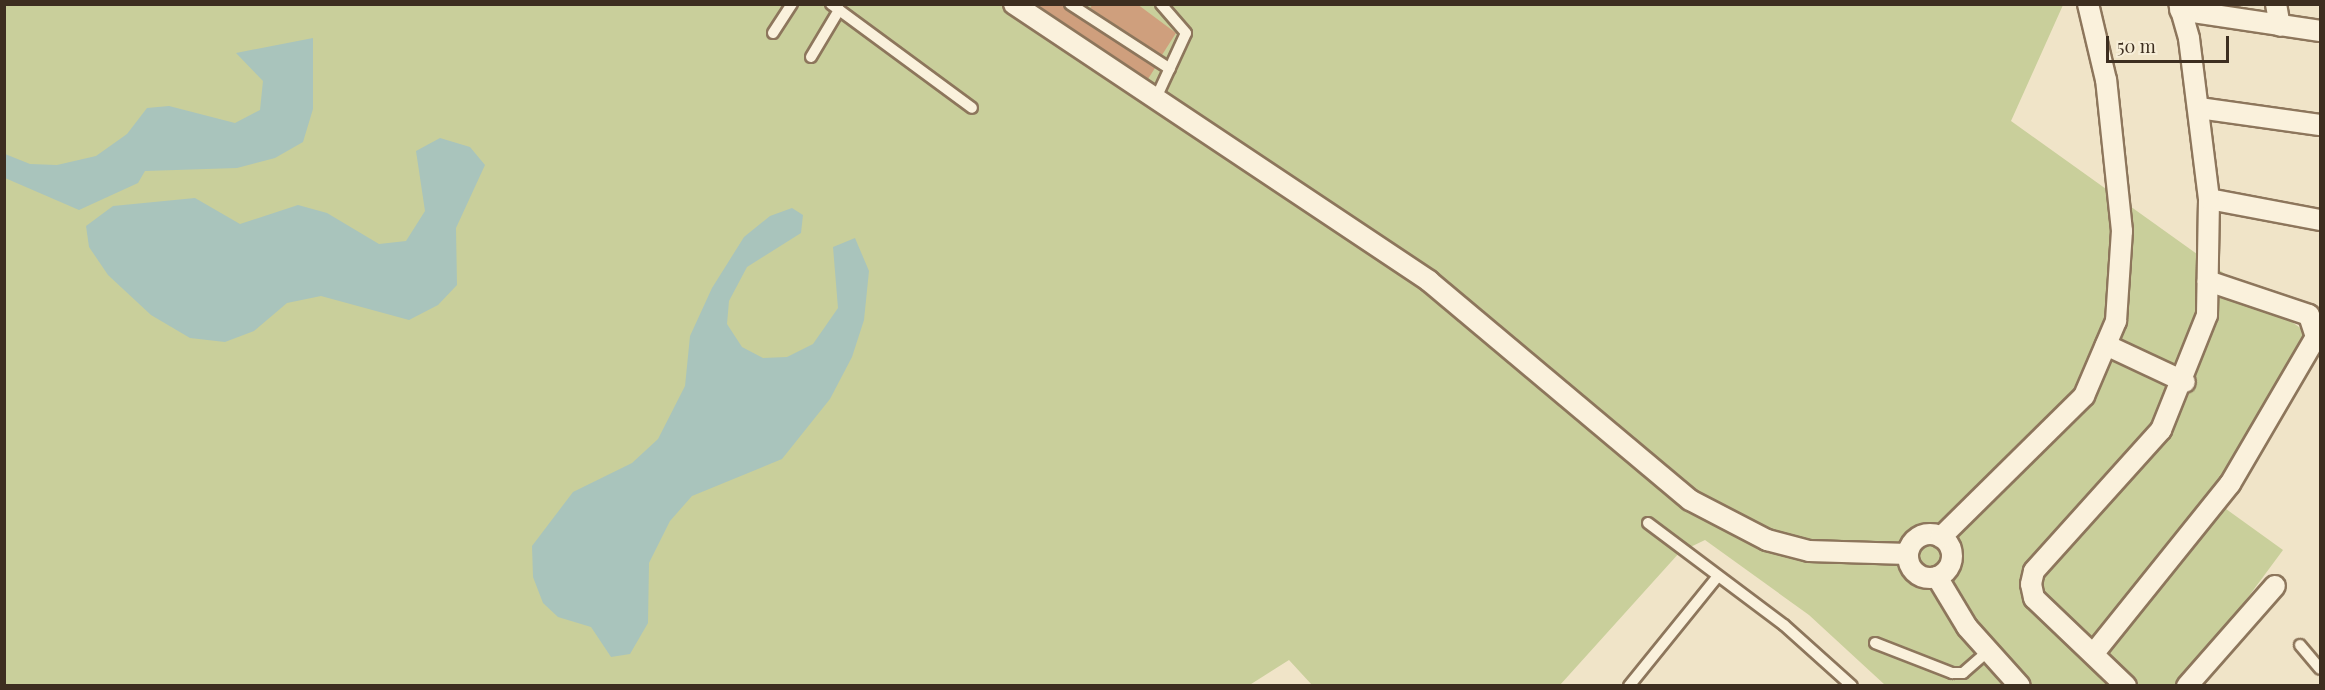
<!DOCTYPE html>
<html>
<head>
<meta charset="utf-8">
<style>
	body { margin:0 }
	#map { position:relative; width:2325px; height:690px; overflow:hidden; background:#f0e4c8; font-family:"Playfair Display",serif }
	div>[style] { position:absolute }
	.green>* { inset:0; background:#c9cf9b }
	.water>* { inset:0; background:#a9c4bc }
	.building>* { inset:0; background:#cf9f7d }
	.roads { filter:drop-shadow(2px 0 #8d765c) drop-shadow(-2px 0 #8d765c) drop-shadow(0 2px #8d765c) drop-shadow(0 -2px #8d765c) }
	.service>* { height:10px; margin:-5px; padding:0 5px; transform-origin:5px; border-radius:5px; background:#faf1dc }
	.minor>* { height:20px; margin:-10px; padding:0 10px; transform-origin:10px; border-radius:10px; background:#faf1dc }
	.minor>.ring { margin:-10px; padding:0; box-sizing:content-box; background:none; border:20px solid #faf1dc; border-radius:50% }
	span { translate:-50% -50%; white-space:nowrap; text-align:center; line-height:1.15; -webkit-text-stroke:4.5px #f7eed8; paint-order:stroke }
	.frame { position:absolute; inset:0; border:6px solid #3d2e20; pointer-events:none }
	.scale { position:absolute; left:2106px; top:36px; width:123px; height:27px; box-sizing:border-box; border:3px solid #3d2e20; border-top:0; padding-left:8px; font-size:18px; line-height:21px; white-space:nowrap; color:#3d2e20; -webkit-text-stroke:4px #f7eed8; paint-order:stroke }
</style>
</head>
<body>
<div id="map">
	<div class="green">
		<i style="clip-path:polygon(5px 5px,2063px 5px,2011px 121px,2313px 337px,2208px 496px,2283px 550px,2183px 685px,1885px 685px,1809px 615px,1705px 540px,1680px 552px,1560px 685px,1312px 685px,1289px 660px,1248px 686px,5px 685px)"></i>
	</div>
	<div class="water">
		<i style="clip-path:polygon(313px 38px,313px 109px,303px 142px,275px 158px,237px 168px,145px 171px,138px 183px,79px 210px,5px 178px,5px 154px,30px 164px,57px 165px,96px 156px,127px 134px,147px 108px,169px 106px,235px 123px,260px 110px,263px 81px,236px 53px)"></i>
		<i style="clip-path:polygon(440px 138px,470px 147px,485px 165px,456px 228px,457px 285px,438px 305px,409px 320px,321px 296px,287px 303px,254px 331px,225px 342px,190px 338px,151px 315px,108px 275px,89px 247px,86px 226px,113px 206px,195px 198px,240px 224px,298px 205px,327px 213px,379px 244px,406px 241px,425px 211px,416px 151px)"></i>
		<i style="clip-path:polygon(792px 208px,803px 215px,801px 233px,747px 267px,729px 301px,727px 324px,742px 347px,763px 358px,787px 357px,813px 344px,838px 308px,833px 247px,855px 238px,869px 271px,864px 320px,852px 357px,830px 399px,782px 459px,692px 496px,670px 521px,649px 563px,648px 623px,630px 654px,611px 657px,591px 627px,558px 617px,543px 603px,533px 577px,532px 546px,573px 492px,632px 463px,658px 439px,685px 386px,690px 336px,712px 288px,744px 237px,770px 216px)"></i>
	</div>
	<div class="building">
		<i style="clip-path:polygon(1036px 4px,1062px 4px,1155px 68px,1148px 79px)"></i>
		<i style="clip-path:polygon(1093px 4px,1137px 4px,1176px 33px,1162px 55px,1090px 8px)"></i>
	</div>
	<div class="roads">
		<div class="service">
			<i style="left:831px;top:4px;width:175px;rotate:36.4deg"></i>
			<i style="left:1070px;top:4px;width:119px;rotate:33deg"></i>
			<i style="left:773px;top:33px;width:35px;rotate:-57deg"></i>
			<i style="left:811px;top:57px;width:55px;rotate:-59.2deg"></i>
			<i style="left:1157px;top:96px;width:69px;rotate:-65.3deg"></i>
			<i style="left:1186px;top:33px;width:38px;rotate:-131deg"></i>
			<i style="left:1648px;top:523px;width:170px;rotate:36.9deg"></i>
			<i style="left:1784px;top:625px;width:91px;rotate:41.9deg"></i>
			<i style="left:1875px;top:643px;width:83px;rotate:21.3deg"></i>
			<i style="left:1952px;top:673px;width:11px"></i>
			<i style="left:1963px;top:673px;width:33px;rotate:-41deg"></i>
			<i style="left:2300px;top:645px;width:31px;rotate:50deg"></i>
			<i style="left:1629px;top:686px;width:141px;rotate:-51deg"></i>
		</div>
		<div class="minor">
			<i style="left:1014px;top:4px;width:499px;rotate:33.7deg"></i>
			<i style="left:1429px;top:281px;width:341px;rotate:40deg"></i>
			<i style="left:1690px;top:500px;width:87px;rotate:27.5deg"></i>
			<i style="left:1767px;top:540px;width:43px;rotate:14.7deg"></i>
			<i style="left:1809px;top:551px;width:99px;rotate:1.7deg"></i>
			<i style="left:2276px;top:4px;width:22px;rotate:80deg"></i>
			<i style="left:2180px;top:10px;width:142px;rotate:8.5deg"></i>
			<i style="left:2199px;top:108px;width:122px;rotate:8deg"></i>
			<i style="left:2209px;top:199px;width:113px;rotate:10.7deg"></i>
			<i style="left:2106px;top:345px;width:87px;rotate:25.1deg"></i>
			<i class="ring" style="left:1908px;top:534px;width:24px;height:24px"></i>
			<i style="left:1941px;top:537px;width:201px;rotate:-44.6deg"></i>
			<i style="left:2084px;top:396px;width:82px;rotate:-66.9deg"></i>
			<i style="left:2116px;top:321px;width:90px;rotate:-86.2deg"></i>
			<i style="left:2122px;top:231px;width:152px;rotate:-96deg"></i>
			<i style="left:2106px;top:80px;width:78px;rotate:-103.3deg"></i>
			<i style="left:1937px;top:577px;width:58px;rotate:59deg"></i>
			<i style="left:1967px;top:627px;width:79px;rotate:48.1deg"></i>
			<i style="left:2094px;top:653px;width:217px;rotate:-51.2deg"></i>
			<i style="left:2230px;top:484px;width:170px;rotate:-59.7deg"></i>
			<i style="left:2316px;top:337px;width:23px;rotate:-108deg"></i>
			<i style="left:2309px;top:315px;width:107px;rotate:-161.4deg"></i>
			<i style="left:2126px;top:686px;width:127px;rotate:-136.3deg"></i>
			<i style="left:2034px;top:598px;width:14px;rotate:-102deg"></i>
			<i style="left:2031px;top:584px;width:13px;rotate:-77deg"></i>
			<i style="left:2034px;top:571px;width:190px;rotate:-48deg"></i>
			<i style="left:2161px;top:430px;width:124px;rotate:-68.2deg"></i>
			<i style="left:2207px;top:315px;width:116px;rotate:-89deg"></i>
			<i style="left:2209px;top:199px;width:162px;rotate:-97.1deg"></i>
			<i style="left:2189px;top:38px;width:35px;rotate:-106deg"></i>
			<i style="left:2187px;top:686px;width:133px;rotate:-48.7deg"></i>
		</div>
	</div>
	<div class="frame"></div>
	<div class="scale">50 m</div>
</div>
</body>
</html>
